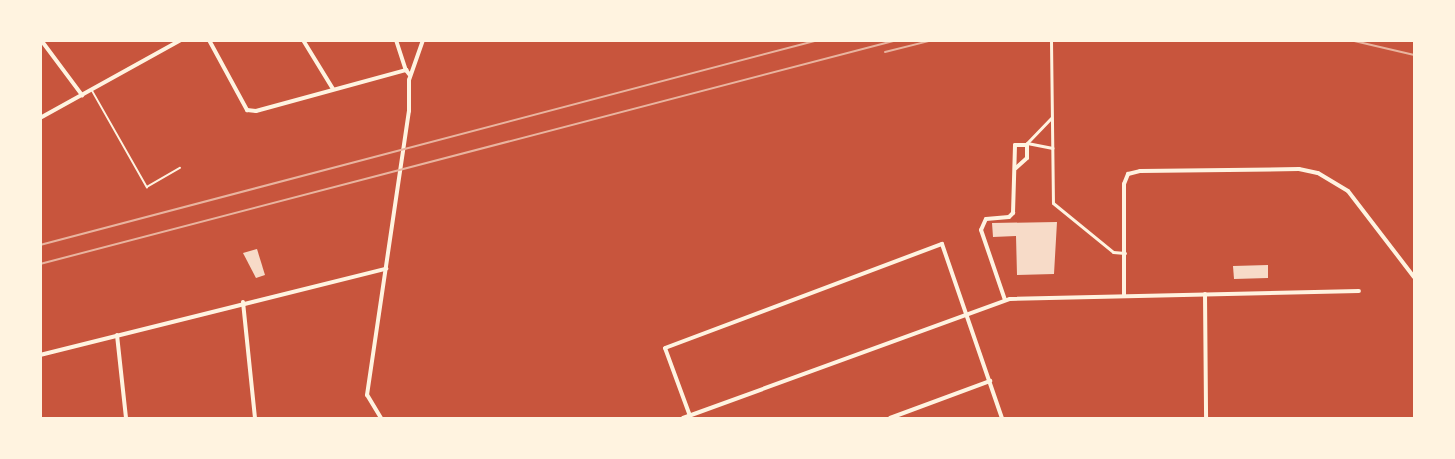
<!DOCTYPE html>
<html>
<head>
<meta charset="utf-8">
<style>
	body { margin:0 }
	#map { position:relative; width:1455px; height:459px; overflow:hidden; background:#c8553d; font-family:"Asap Condensed",sans-serif }
	div>[style] { position:absolute }
	.building>* { inset:0; background:#f7dbc8 }
	.service>* { height:1.5px; margin:-0.75px; padding:0 0.75px; transform-origin:0.75px; border-radius:0.75px; background:#fff3e0 }
	.pedestrian>* { height:3px; margin:-1.5px; padding:0 1.5px; transform-origin:1.5px; border-radius:1.5px; background:#fff3e0 }
	.minor>* { height:4px; margin:-2px; padding:0 2px; transform-origin:2px; border-radius:2px; background:#fff3e0 }
	.rail>* { height:2px; margin:-1px; padding:0 1px; transform-origin:1px; border-radius:1px; background:#e9b49f }
	span { translate:-50% -50%; white-space:nowrap; text-align:center; line-height:1.15; -webkit-text-stroke:6px #fff3e0; paint-order:stroke }
	.frame { position:absolute; inset:0; border:42px solid #fff3e0; pointer-events:none }
</style>
</head>
<body>
<div id="map">
	<div class="building">
		<i style="clip-path:polygon(1057px 222px,1054px 274px,1017px 275px,1016px 236px,993px 237px,992px 223px)"></i>
		<i style="clip-path:polygon(257px 249px,265px 275px,256px 278px,243px 253px)"></i>
		<i style="clip-path:polygon(1268px 265px,1268px 278px,1234px 279px,1233px 266px)"></i>
	</div>
	<div class="service">
		<i style="left:92px;top:90px;width:112px;rotate:60.4deg"></i>
		<i style="left:147px;top:187px;width:38px;rotate:-30deg"></i>
	</div>
	<div class="pedestrian">
		<i style="left:1051px;top:41px;width:162px;rotate:89.3deg"></i>
		<i style="left:1053px;top:203px;width:77px;rotate:39.2deg"></i>
		<i style="left:1113px;top:252px;width:12px;rotate:5deg"></i>
		<i style="left:1027px;top:143px;width:35px;rotate:-46deg"></i>
		<i style="left:1027px;top:143px;width:26px;rotate:11deg"></i>
	</div>
	<div class="minor">
		<i style="left:41px;top:40px;width:69px;rotate:53.3deg"></i>
		<i style="left:209px;top:40px;width:80px;rotate:61.5deg"></i>
		<i style="left:247px;top:110px;width:9px;rotate:6deg"></i>
		<i style="left:256px;top:111px;width:156px;rotate:-15.3deg"></i>
		<i style="left:406px;top:70px;width:5px;rotate:53deg"></i>
		<i style="left:303px;top:40px;width:57px;rotate:58.5deg"></i>
		<i style="left:396px;top:40px;width:32px;rotate:72deg"></i>
		<i style="left:40px;top:118px;width:161px;rotate:-29deg"></i>
		<i style="left:1205px;top:294px;width:124px;rotate:89.5deg"></i>
		<i style="left:1124px;top:296px;width:112px;rotate:-90deg"></i>
		<i style="left:1124px;top:184px;width:11px;rotate:-68deg"></i>
		<i style="left:1128px;top:174px;width:12px;rotate:-14deg"></i>
		<i style="left:1140px;top:171px;width:159px;rotate:-0.7deg"></i>
		<i style="left:1299px;top:169px;width:19px;rotate:12deg"></i>
		<i style="left:1318px;top:173px;width:35px;rotate:31deg"></i>
		<i style="left:1348px;top:191px;width:108px;rotate:52.5deg"></i>
		<i style="left:1005px;top:300px;width:74px;rotate:-108.9deg"></i>
		<i style="left:981px;top:230px;width:12px;rotate:-66deg"></i>
		<i style="left:986px;top:219px;width:23px;rotate:-5deg"></i>
		<i style="left:1009px;top:217px;width:6px;rotate:-45deg"></i>
		<i style="left:1013px;top:213px;width:68px;rotate:-88.3deg"></i>
		<i style="left:1015px;top:145px;width:12px"></i>
		<i style="left:1027px;top:145px;width:13px;rotate:90deg"></i>
		<i style="left:1027px;top:158px;width:15px;rotate:138deg"></i>
		<i style="left:243px;top:302px;width:117px;rotate:84.1deg"></i>
		<i style="left:117px;top:335px;width:83px;rotate:83.8deg"></i>
		<i style="left:40px;top:355px;width:357px;rotate:-14deg"></i>
		<i style="left:690px;top:416px;width:72px;rotate:-110.2deg"></i>
		<i style="left:665px;top:348px;width:296px;rotate:-20.6deg"></i>
		<i style="left:942px;top:244px;width:184px;rotate:71deg"></i>
		<i style="left:381px;top:418px;width:27px;rotate:-121deg"></i>
		<i style="left:367px;top:395px;width:287px;rotate:-81.6deg"></i>
		<i style="left:409px;top:111px;width:31px;rotate:-90deg"></i>
		<i style="left:409px;top:80px;width:42px;rotate:-70.7deg"></i>
		<i style="left:683px;top:418px;width:348px;rotate:-20deg"></i>
		<i style="left:1010px;top:299px;width:349px;rotate:-1.3deg"></i>
		<i style="left:890px;top:418px;width:107px;rotate:-20.3deg"></i>
	</div>
	<div class="rail">
		<i style="left:1350px;top:40px;width:66px;rotate:13.2deg"></i>
		<i style="left:885px;top:52px;width:49px;rotate:-14deg"></i>
		<i style="left:40px;top:245px;width:805px;rotate:-14.76deg"></i>
		<i style="left:40px;top:264px;width:886px;rotate:-14.65deg"></i>
	</div>
	<div class="frame"></div>
</div>
</body>
</html>
